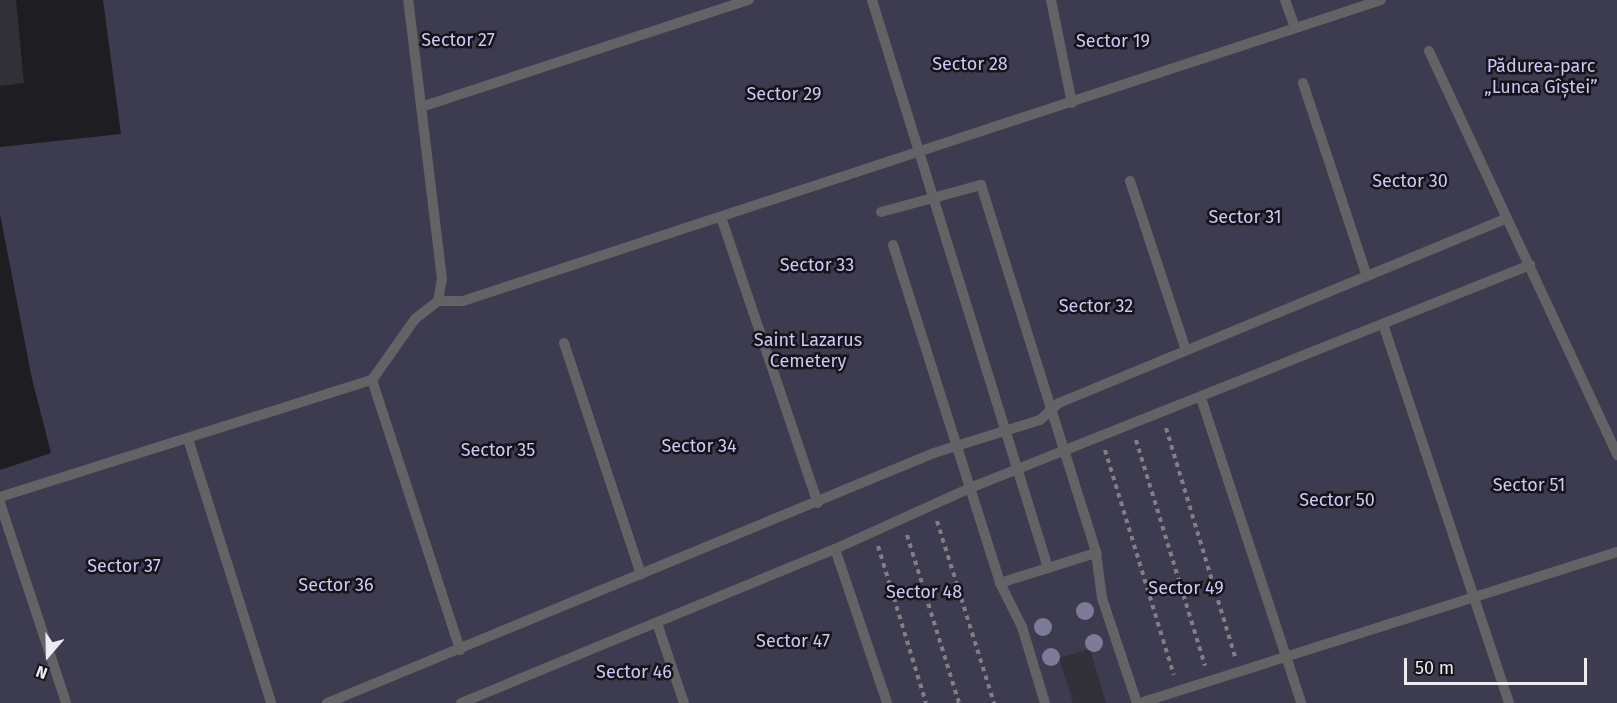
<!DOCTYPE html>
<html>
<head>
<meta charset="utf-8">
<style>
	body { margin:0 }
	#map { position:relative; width:1617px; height:703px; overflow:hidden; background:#1d1d22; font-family:"Fira Sans",sans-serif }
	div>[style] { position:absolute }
	.green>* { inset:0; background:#3d3b50 }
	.building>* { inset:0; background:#323137 }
	.path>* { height:4px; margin-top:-2px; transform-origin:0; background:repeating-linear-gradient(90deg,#7f7f84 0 4.5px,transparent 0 9px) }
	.lane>* { height:10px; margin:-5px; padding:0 5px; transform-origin:5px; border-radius:5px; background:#636366 }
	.trees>* { width:18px; height:18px; margin:-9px; border-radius:50%; background:#7e7b98 }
	span { translate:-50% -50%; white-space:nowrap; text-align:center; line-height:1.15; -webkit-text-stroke:5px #141419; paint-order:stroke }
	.park-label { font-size:18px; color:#cec8f9 }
	.north { position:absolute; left:18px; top:625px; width:60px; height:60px; -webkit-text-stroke:4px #141419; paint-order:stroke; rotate:200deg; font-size:16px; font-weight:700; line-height:24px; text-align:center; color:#ececf0 }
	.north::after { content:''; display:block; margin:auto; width:21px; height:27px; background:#ececf0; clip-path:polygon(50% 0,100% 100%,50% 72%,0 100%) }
	.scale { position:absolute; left:1404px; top:658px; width:183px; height:27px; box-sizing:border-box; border:3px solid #ececf0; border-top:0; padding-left:8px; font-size:18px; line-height:21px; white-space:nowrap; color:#ececf0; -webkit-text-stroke:4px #141419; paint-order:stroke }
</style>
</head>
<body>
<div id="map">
	<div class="green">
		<i style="clip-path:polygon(103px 0,1617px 0,1617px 703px,0 703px,0 470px,51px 453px,32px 379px,0 214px,0 147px,121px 134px)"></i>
	</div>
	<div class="building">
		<i style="clip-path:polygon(0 0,16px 0,24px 83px,0 86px)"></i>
		<i style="clip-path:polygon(1090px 649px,1106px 703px,1073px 703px,1059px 658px)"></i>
	</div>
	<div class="path">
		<i style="left:1166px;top:428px;width:239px;rotate:73.2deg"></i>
		<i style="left:1136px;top:440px;width:236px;rotate:73deg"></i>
		<i style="left:1105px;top:450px;width:235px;rotate:73deg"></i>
		<i style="left:937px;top:521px;width:191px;rotate:72.6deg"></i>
		<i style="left:907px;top:535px;width:176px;rotate:72.8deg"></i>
		<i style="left:878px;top:546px;width:164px;rotate:73deg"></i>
	</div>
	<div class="lane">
		<i style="left:872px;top:0;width:595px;rotate:72.78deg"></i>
		<i style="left:1051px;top:0;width:105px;rotate:78.5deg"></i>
		<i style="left:1285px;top:0;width:29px;rotate:70deg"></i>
		<i style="left:1429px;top:51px;width:446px;rotate:65deg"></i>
		<i style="left:1303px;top:83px;width:201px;rotate:71.7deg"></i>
		<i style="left:421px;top:107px;width:345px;rotate:-18.1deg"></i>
		<i style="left:1130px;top:181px;width:178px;rotate:71.7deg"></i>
		<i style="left:881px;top:212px;width:104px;rotate:-15.1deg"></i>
		<i style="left:981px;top:185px;width:386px;rotate:72.6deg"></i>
		<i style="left:1096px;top:553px;width:45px;rotate:82.4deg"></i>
		<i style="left:1102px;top:598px;width:111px;rotate:71.6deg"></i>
		<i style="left:721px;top:217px;width:302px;rotate:71.3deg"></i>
		<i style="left:893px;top:245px;width:355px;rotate:72.4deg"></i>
		<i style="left:1000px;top:583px;width:49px;rotate:63.4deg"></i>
		<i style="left:1022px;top:627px;width:79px;rotate:73.2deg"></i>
		<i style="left:438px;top:301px;width:25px"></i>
		<i style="left:463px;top:301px;width:966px;rotate:-18.15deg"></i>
		<i style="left:1383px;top:324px;width:399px;rotate:71.6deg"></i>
		<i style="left:564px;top:343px;width:244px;rotate:71.6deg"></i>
		<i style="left:372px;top:380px;width:284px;rotate:71.9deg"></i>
		<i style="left:1201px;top:398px;width:321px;rotate:71.8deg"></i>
		<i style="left:188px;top:439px;width:277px;rotate:72.5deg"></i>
		<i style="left:0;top:497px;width:390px;rotate:-17.5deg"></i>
		<i style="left:372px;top:380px;width:75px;rotate:-54.8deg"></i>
		<i style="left:415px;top:319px;width:29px;rotate:-38deg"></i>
		<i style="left:438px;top:301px;width:22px;rotate:-80deg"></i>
		<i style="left:442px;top:279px;width:281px;rotate:-96.9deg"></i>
		<i style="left:0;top:503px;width:211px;rotate:71.7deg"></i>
		<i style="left:835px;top:549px;width:163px;rotate:71.3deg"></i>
		<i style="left:1000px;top:583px;width:101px;rotate:-17.4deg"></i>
		<i style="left:657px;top:623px;width:84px;rotate:71.4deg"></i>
		<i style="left:327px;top:703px;width:656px;rotate:-22.38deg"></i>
		<i style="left:934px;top:453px;width:111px;rotate:-17.3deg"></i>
		<i style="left:1040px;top:420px;width:25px;rotate:-42deg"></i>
		<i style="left:1059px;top:403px;width:483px;rotate:-22.4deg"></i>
		<i style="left:461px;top:703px;width:404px;rotate:-22.4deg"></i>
		<i style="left:835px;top:549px;width:148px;rotate:-24.3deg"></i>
		<i style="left:970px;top:488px;width:603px;rotate:-21.71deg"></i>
		<i style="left:1140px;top:703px;width:500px;rotate:-17.57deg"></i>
	</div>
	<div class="trees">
		<i style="left:1085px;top:611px"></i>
		<i style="left:1043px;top:627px"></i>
		<i style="left:1094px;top:643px"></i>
		<i style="left:1051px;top:657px"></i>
	</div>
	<div class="park-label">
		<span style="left:458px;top:40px">Sector 27</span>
		<span style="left:1113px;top:41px">Sector 19</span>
		<span style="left:970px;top:64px">Sector 28</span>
		<span style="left:1541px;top:77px">Pădurea-parc<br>„Lunca Gîștei”</span>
		<span style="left:784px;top:94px">Sector 29</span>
		<span style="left:1410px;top:181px">Sector 30</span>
		<span style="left:1245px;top:217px">Sector 31</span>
		<span style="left:817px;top:265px">Sector 33</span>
		<span style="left:1096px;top:306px">Sector 32</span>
		<span style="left:808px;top:351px">Saint Lazarus<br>Cemetery</span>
		<span style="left:699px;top:446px">Sector 34</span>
		<span style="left:498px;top:450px">Sector 35</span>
		<span style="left:1529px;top:485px">Sector 51</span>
		<span style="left:1337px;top:500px">Sector 50</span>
		<span style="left:124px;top:566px">Sector 37</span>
		<span style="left:336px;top:585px">Sector 36</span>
		<span style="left:1186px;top:588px">Sector 49</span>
		<span style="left:924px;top:592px">Sector 48</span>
		<span style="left:793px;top:641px">Sector 47</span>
		<span style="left:634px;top:672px">Sector 46</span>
	</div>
	<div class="north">N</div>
	<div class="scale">50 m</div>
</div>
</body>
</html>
